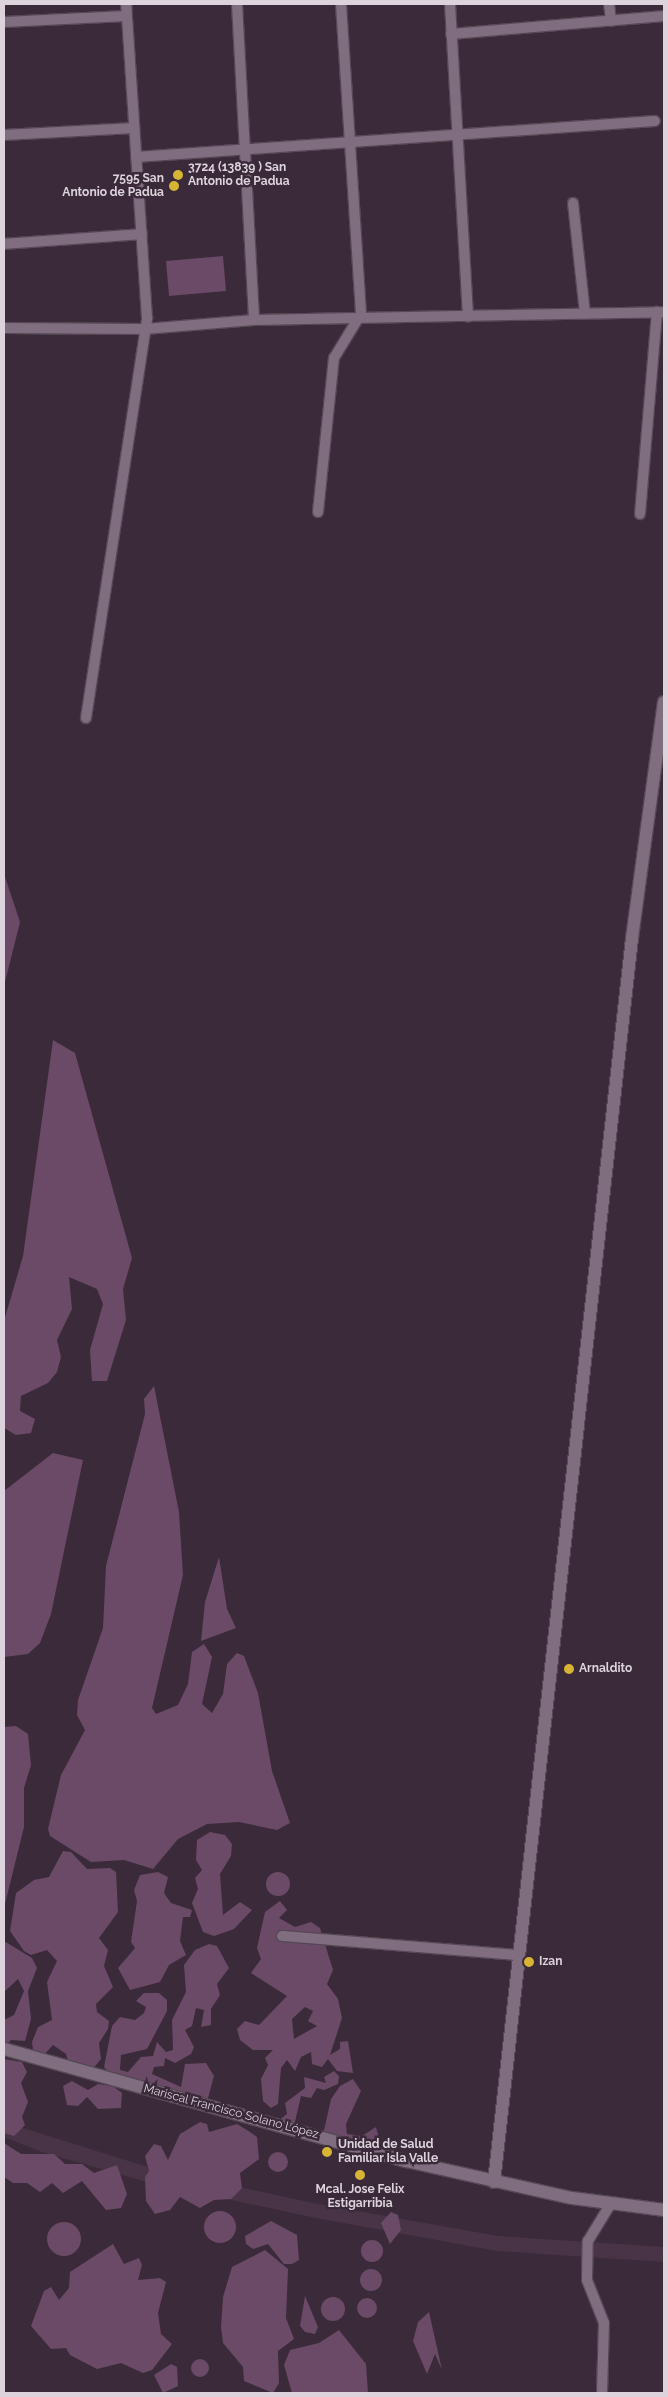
<!DOCTYPE html>
<html>
<head>
<meta charset="utf-8">
<style>
	body { margin:0 }
	#map { position:relative; width:668px; height:2397px; overflow:hidden; background:#3b2a3a; font-family:Raleway,sans-serif }
	div>[style] { position:absolute }
	.built>* { inset:0; background:#493347 }
	.green>* { inset:0; background:#6a4a67 }
	.round { border-radius:50% }
	.roads { filter:drop-shadow(1px 0 #564855) drop-shadow(-1px 0 #564855) drop-shadow(0 1px #564855) drop-shadow(0 -1px #564855) }
	.street>* { height:10px; margin:-5px; padding:0 5px; transform-origin:5px; border-radius:5px; background:#806d7f }
	.secondary>* { height:12px; margin:-6px; padding:0 6px; transform-origin:6px; border-radius:6px; background:#806d7f }
	.dots>* { width:14px; height:14px; translate:-50% -50%; box-sizing:border-box; border:2px solid #3b2a3a; border-radius:50% }
	span { translate:-50% -50%; white-space:nowrap; text-align:center; line-height:1.15; -webkit-text-stroke:5px #3b2a3a; paint-order:stroke }
	.poi-label { font-size:12px; color:#ddd3dc; font-weight:700 }
	.left { translate:0 -50%; text-align:left }
	.right { translate:-100% -50%; text-align:right }
	.street-label { font-size:12px; color:#ddd3dc }
	.frame { position:absolute; inset:0; border:5px solid #ddd3dc; pointer-events:none }
</style>
</head>
<body>
<div id="map">
	<div class="built">
		<i style="clip-path:polygon(4px 2122px,151px 2168px,318px 2204px,498px 2236px,664px 2247px,664px 2262px,497px 2251px,316px 2218px,147px 2182px,42px 2152px,4px 2137px)"></i>
	</div>
	<div class="green">
		<i style="clip-path:polygon(223px 256px,226px 291px,169px 296px,166px 261px)"></i>
		<i style="clip-path:polygon(4px 874px,20px 922px,4px 986px)"></i>
		<i style="clip-path:polygon(53px 1040px,75px 1053px,132px 1258px,123px 1289px,126px 1320px,107px 1381px,92px 1381px,90px 1350px,103px 1304px,97px 1289px,69px 1277px,72px 1309px,57px 1340px,61px 1357px,57px 1372px,48px 1383px,21px 1396px,20px 1411px,35px 1419px,31px 1433px,16px 1435px,4px 1428px,4px 1321px,23px 1256px)"></i>
		<i style="clip-path:polygon(154px 1386px,179px 1512px,183px 1575px,152px 1708px,156px 1714px,178px 1705px,188px 1684px,192px 1652px,204px 1644px,212px 1657px,202px 1704px,212px 1713px,223px 1694px,227px 1664px,237px 1653px,244px 1656px,258px 1693px,272px 1771px,290px 1823px,277px 1830px,239px 1822px,207px 1824px,178px 1839px,153px 1869px,124px 1860px,91px 1862px,50px 1836px,48px 1829px,61px 1775px,85px 1730px,77px 1715px,78px 1700px,103px 1628px,106px 1566px,145px 1414px,144px 1399px)"></i>
		<i style="clip-path:polygon(53px 1453px,83px 1460px,51px 1614px,40px 1643px,28px 1654px,4px 1657px,4px 1491px)"></i>
		<i style="clip-path:polygon(219px 1557px,227px 1609px,236px 1628px,201px 1641px,205px 1602px)"></i>
		<i style="clip-path:polygon(16px 1726px,28px 1734px,31px 1765px,24px 1788px,24px 1827px,4px 1908px,4px 1727px)"></i>
		<i style="clip-path:polygon(210px 1832px,225px 1835px,232px 1844px,231px 1856px,220px 1874px,223px 1915px,240px 1902px,252px 1910px,234px 1929px,214px 1936px,203px 1932px,192px 1903px,198px 1889px,195px 1878px,202px 1870px,196px 1860px,197px 1840px)"></i>
		<i style="clip-path:polygon(63px 1851px,71px 1852px,87px 1869px,110px 1868px,116px 1872px,118px 1912px,99px 1938px,108px 1950px,104px 1966px,113px 1987px,96px 2004px,97px 2012px,109px 2021px,108px 2029px,99px 2043px,101px 2059px,92px 2070px,69px 2064px,66px 2054px,53px 2045px,42px 2057px,34px 2057px,32px 2042px,38px 2027px,52px 2020px,47px 1982px,57px 1961px,47px 1950px,31px 1955px,24px 1951px,10px 1931px,16px 1893px,34px 1880px,49px 1877px)"></i>
		<i style="clip-path:polygon(158px 1872px,168px 1877px,164px 1893px,171px 1903px,192px 1910px,190px 1917px,183px 1917px,180px 1941px,186px 1955px,169px 1965px,160px 1982px,130px 1990px,118px 1968px,135px 1948px,131px 1942px,137px 1901px,134px 1890px,140px 1875px)"></i>
		<i class="round" style="left:266px;top:1872px;width:24px;height:24px"></i>
		<i style="clip-path:polygon(evenodd,280px 1901px,287px 1910px,279px 1918px,295px 1927px,311px 1922px,320px 1928px,333px 1970px,327px 1984px,338px 1999px,342px 2018px,330px 2055px,340px 2049px,340px 2042px,348px 2041px,353px 2073px,337px 2071px,328px 2059px,322px 2067px,312px 2064px,311px 2052px,301px 2057px,295px 2071px,287px 2060px,281px 2068px,278px 2104px,271px 2108px,263px 2101px,261px 2079px,268px 2065px,265px 2058px,273px 2050px,253px 2050px,240px 2040px,237px 2029px,245px 2021px,259px 2025px,287px 1996px,251px 1973px,261px 1959px,257px 1948px,265px 1912px,280px 1901px,305px 2007px,313px 2011px,308px 2021px,317px 2026px,294px 2039px,292px 2019px,305px 2007px)"></i>
		<i style="clip-path:polygon(4px 1941px,32px 1958px,37px 1968px,28px 1991px,31px 2019px,25px 2041px,11px 2040px,4px 2048px,4px 2020px,14px 2015px,24px 1991px,18px 1979px,4px 1992px)"></i>
		<i style="clip-path:polygon(209px 1944px,217px 1946px,229px 1968px,217px 1984px,220px 1995px,211px 2009px,211px 2025px,201px 2027px,204px 2010px,196px 2008px,192px 2026px,185px 2030px,194px 2047px,191px 2054px,175px 2063px,165px 2058px,164px 2066px,154px 2067px,152px 2074px,181px 2087px,185px 2064px,206px 2063px,214px 2076px,208px 2098px,190px 2098px,109px 2073px,104px 2067px,112px 2026px,120px 2017px,135px 2020px,144px 2013px,146px 2007px,136px 2001px,144px 1993px,159px 1993px,167px 2000px,167px 2011px,147px 2049px,121px 2055px,120px 2070px,128px 2072px,141px 2057px,153px 2056px,157px 2042px,166px 2052px,173px 2050px,172px 2020px,186px 1992px,184px 1965px,195px 1950px)"></i>
		<i style="clip-path:polygon(4px 2059px,22px 2062px,27px 2072px,21px 2083px,28px 2102px,22px 2117px,25px 2125px,14px 2136px,4px 2133px)"></i>
		<i style="clip-path:polygon(334px 2071px,339px 2076px,338px 2084px,324px 2090px,317px 2088px,311px 2098px,301px 2096px,294px 2126px,278px 2121px,287px 2114px,285px 2103px,305px 2088px,304px 2077px,326px 2083px,324px 2077px)"></i>
		<i style="clip-path:polygon(353px 2079px,361px 2091px,346px 2124px,347px 2134px,362px 2136px,376px 2127px,382px 2150px,323px 2135px,331px 2099px,340px 2086px)"></i>
		<i style="clip-path:polygon(72px 2081px,88px 2090px,98px 2084px,113px 2086px,122px 2093px,121px 2108px,98px 2109px,87px 2097px,78px 2106px,67px 2105px,63px 2086px)"></i>
		<i style="clip-path:polygon(200px 2122px,207px 2124px,209px 2132px,237px 2124px,250px 2132px,257px 2137px,259px 2159px,240px 2173px,242px 2188px,231px 2199px,214px 2200px,200px 2208px,180px 2197px,170px 2210px,155px 2214px,146px 2201px,145px 2177px,149px 2171px,145px 2156px,154px 2144px,161px 2146px,168px 2160px,180px 2134px)"></i>
		<i style="clip-path:polygon(4px 2143px,21px 2154px,54px 2154px,65px 2164px,82px 2164px,94px 2173px,117px 2165px,127px 2194px,121px 2208px,106px 2210px,82px 2181px,63px 2193px,52px 2183px,40px 2192px,27px 2183px,13px 2183px,4px 2177px)"></i>
		<i class="round" style="left:268px;top:2152px;width:20px;height:20px"></i>
		<i class="round" style="left:204px;top:2211px;width:32px;height:32px"></i>
		<i style="clip-path:polygon(391px 2212px,398px 2215px,401px 2230px,390px 2244px,381px 2223px)"></i>
		<i style="clip-path:polygon(271px 2221px,297px 2235px,299px 2260px,292px 2264px,284px 2264px,268px 2244px,253px 2249px,246px 2244px,245px 2236px)"></i>
		<i class="round" style="left:47px;top:2222px;width:34px;height:34px"></i>
		<i class="round" style="left:361px;top:2240px;width:22px;height:22px"></i>
		<i style="clip-path:polygon(113px 2244px,124px 2264px,139px 2258px,142px 2265px,138px 2280px,160px 2278px,166px 2282px,158px 2313px,161px 2334px,172px 2344px,152px 2370px,143px 2373px,121px 2363px,97px 2369px,70px 2355px,66px 2348px,51px 2349px,31px 2326px,44px 2291px,51px 2287px,59px 2300px,69px 2288px,70px 2272px)"></i>
		<i style="clip-path:polygon(265px 2250px,288px 2269px,286px 2318px,294px 2339px,278px 2351px,279px 2383px,273px 2393px,244px 2381px,243px 2367px,223px 2343px,221px 2327px,223px 2297px,232px 2267px)"></i>
		<i class="round" style="left:360px;top:2269px;width:22px;height:22px"></i>
		<i style="clip-path:polygon(305px 2296px,318px 2327px,315px 2334px,305px 2332px,300px 2326px)"></i>
		<i class="round" style="left:321px;top:2297px;width:24px;height:24px"></i>
		<i class="round" style="left:357px;top:2298px;width:20px;height:20px"></i>
		<i style="clip-path:polygon(429px 2312px,442px 2370px,435px 2354px,427px 2374px,413px 2341px,418px 2322px)"></i>
		<i style="clip-path:polygon(339px 2330px,366px 2364px,368px 2393px,292px 2393px,284px 2365px,290px 2350px,319px 2343px)"></i>
		<i class="round" style="left:191px;top:2359px;width:18px;height:18px"></i>
		<i style="clip-path:polygon(171px 2364px,177px 2367px,178px 2386px,163px 2393px,154px 2375px)"></i>
	</div>
	<div class="roads">
		<div class="street">
			<i style="left:237px;top:4px;width:316px;rotate:86.9deg"></i>
			<i style="left:341px;top:4px;width:314px;rotate:86.3deg"></i>
			<i style="left:450px;top:4px;width:313px;rotate:86.7deg"></i>
			<i style="left:609px;top:4px;width:17px;rotate:83deg"></i>
			<i style="left:4px;top:22px;width:122px;rotate:-2.8deg"></i>
			<i style="left:451px;top:34px;width:214px;rotate:-4.8deg"></i>
			<i style="left:4px;top:135px;width:130px;rotate:-3.1deg"></i>
			<i style="left:136px;top:157px;width:520px;rotate:-3.97deg"></i>
			<i style="left:573px;top:203px;width:111px;rotate:83.8deg"></i>
			<i style="left:4px;top:244px;width:138px;rotate:-4.1deg"></i>
			<i style="left:4px;top:328px;width:141px;rotate:0.4deg"></i>
			<i style="left:145px;top:329px;width:109px;rotate:-4.7deg"></i>
			<i style="left:254px;top:320px;width:410px;rotate:-1.1deg"></i>
			<i style="left:318px;top:512px;width:155px;rotate:-84.1deg"></i>
			<i style="left:334px;top:358px;width:48px;rotate:-58.6deg"></i>
			<i style="left:640px;top:514px;width:203px;rotate:-85.2deg"></i>
			<i style="left:86px;top:718px;width:405px;rotate:-81.3deg"></i>
			<i style="left:147px;top:318px;width:315px;rotate:-93.8deg"></i>
			<i style="left:282px;top:1936px;width:237px;rotate:4.6deg"></i>
			<i style="left:602px;top:2393px;width:70px;rotate:-88.4deg"></i>
			<i style="left:604px;top:2323px;width:46px;rotate:-111.6deg"></i>
			<i style="left:587px;top:2280px;width:39px;rotate:-89deg"></i>
			<i style="left:588px;top:2241px;width:42px;rotate:-58.6deg"></i>
		</div>
		<div class="secondary">
			<i style="left:4px;top:2049px;width:417px;rotate:15.6deg"></i>
			<i style="left:406px;top:2161px;width:170px;rotate:12.6deg"></i>
			<i style="left:572px;top:2198px;width:93px;rotate:7.4deg"></i>
			<i style="left:494px;top:2182px;width:1252px;rotate:-83.67deg"></i>
			<i style="left:632px;top:938px;width:238px;rotate:-82.3deg"></i>
		</div>
	</div>
	<div class="dots">
		<i style="left:178px;top:175px;background:#d7b434"></i>
		<i style="left:174px;top:186px;background:#d7b434"></i>
		<i style="left:569px;top:1669px;background:#d7b434"></i>
		<i style="left:529px;top:1962px;background:#d7b434"></i>
		<i style="left:327px;top:2152px;background:#d7b434"></i>
		<i style="left:360px;top:2175px;background:#d7b434"></i>
	</div>
	<div class="poi-label">
		<span class="left" style="left:188px;top:175px">3724 (13839 ) San<br>Antonio de Padua</span>
		<span class="right" style="left:164px;top:186px">7595 San<br>Antonio de Padua</span>
		<span class="left" style="left:579px;top:1669px">Arnaldito</span>
		<span class="left" style="left:539px;top:1962px">Izan</span>
		<span class="left" style="left:338px;top:2152px">Unidad de Salud<br>Familiar Isla Valle</span>
		<span style="left:360px;top:2197px">Mcal. Jose Felix<br>Estigarribia</span>
	</div>
	<div class="street-label">
		<span style="left:231px;top:2112px;rotate:15deg">Mariscal Francisco Solano López</span>
	</div>
	<div class="frame"></div>
</div>
</body>
</html>
